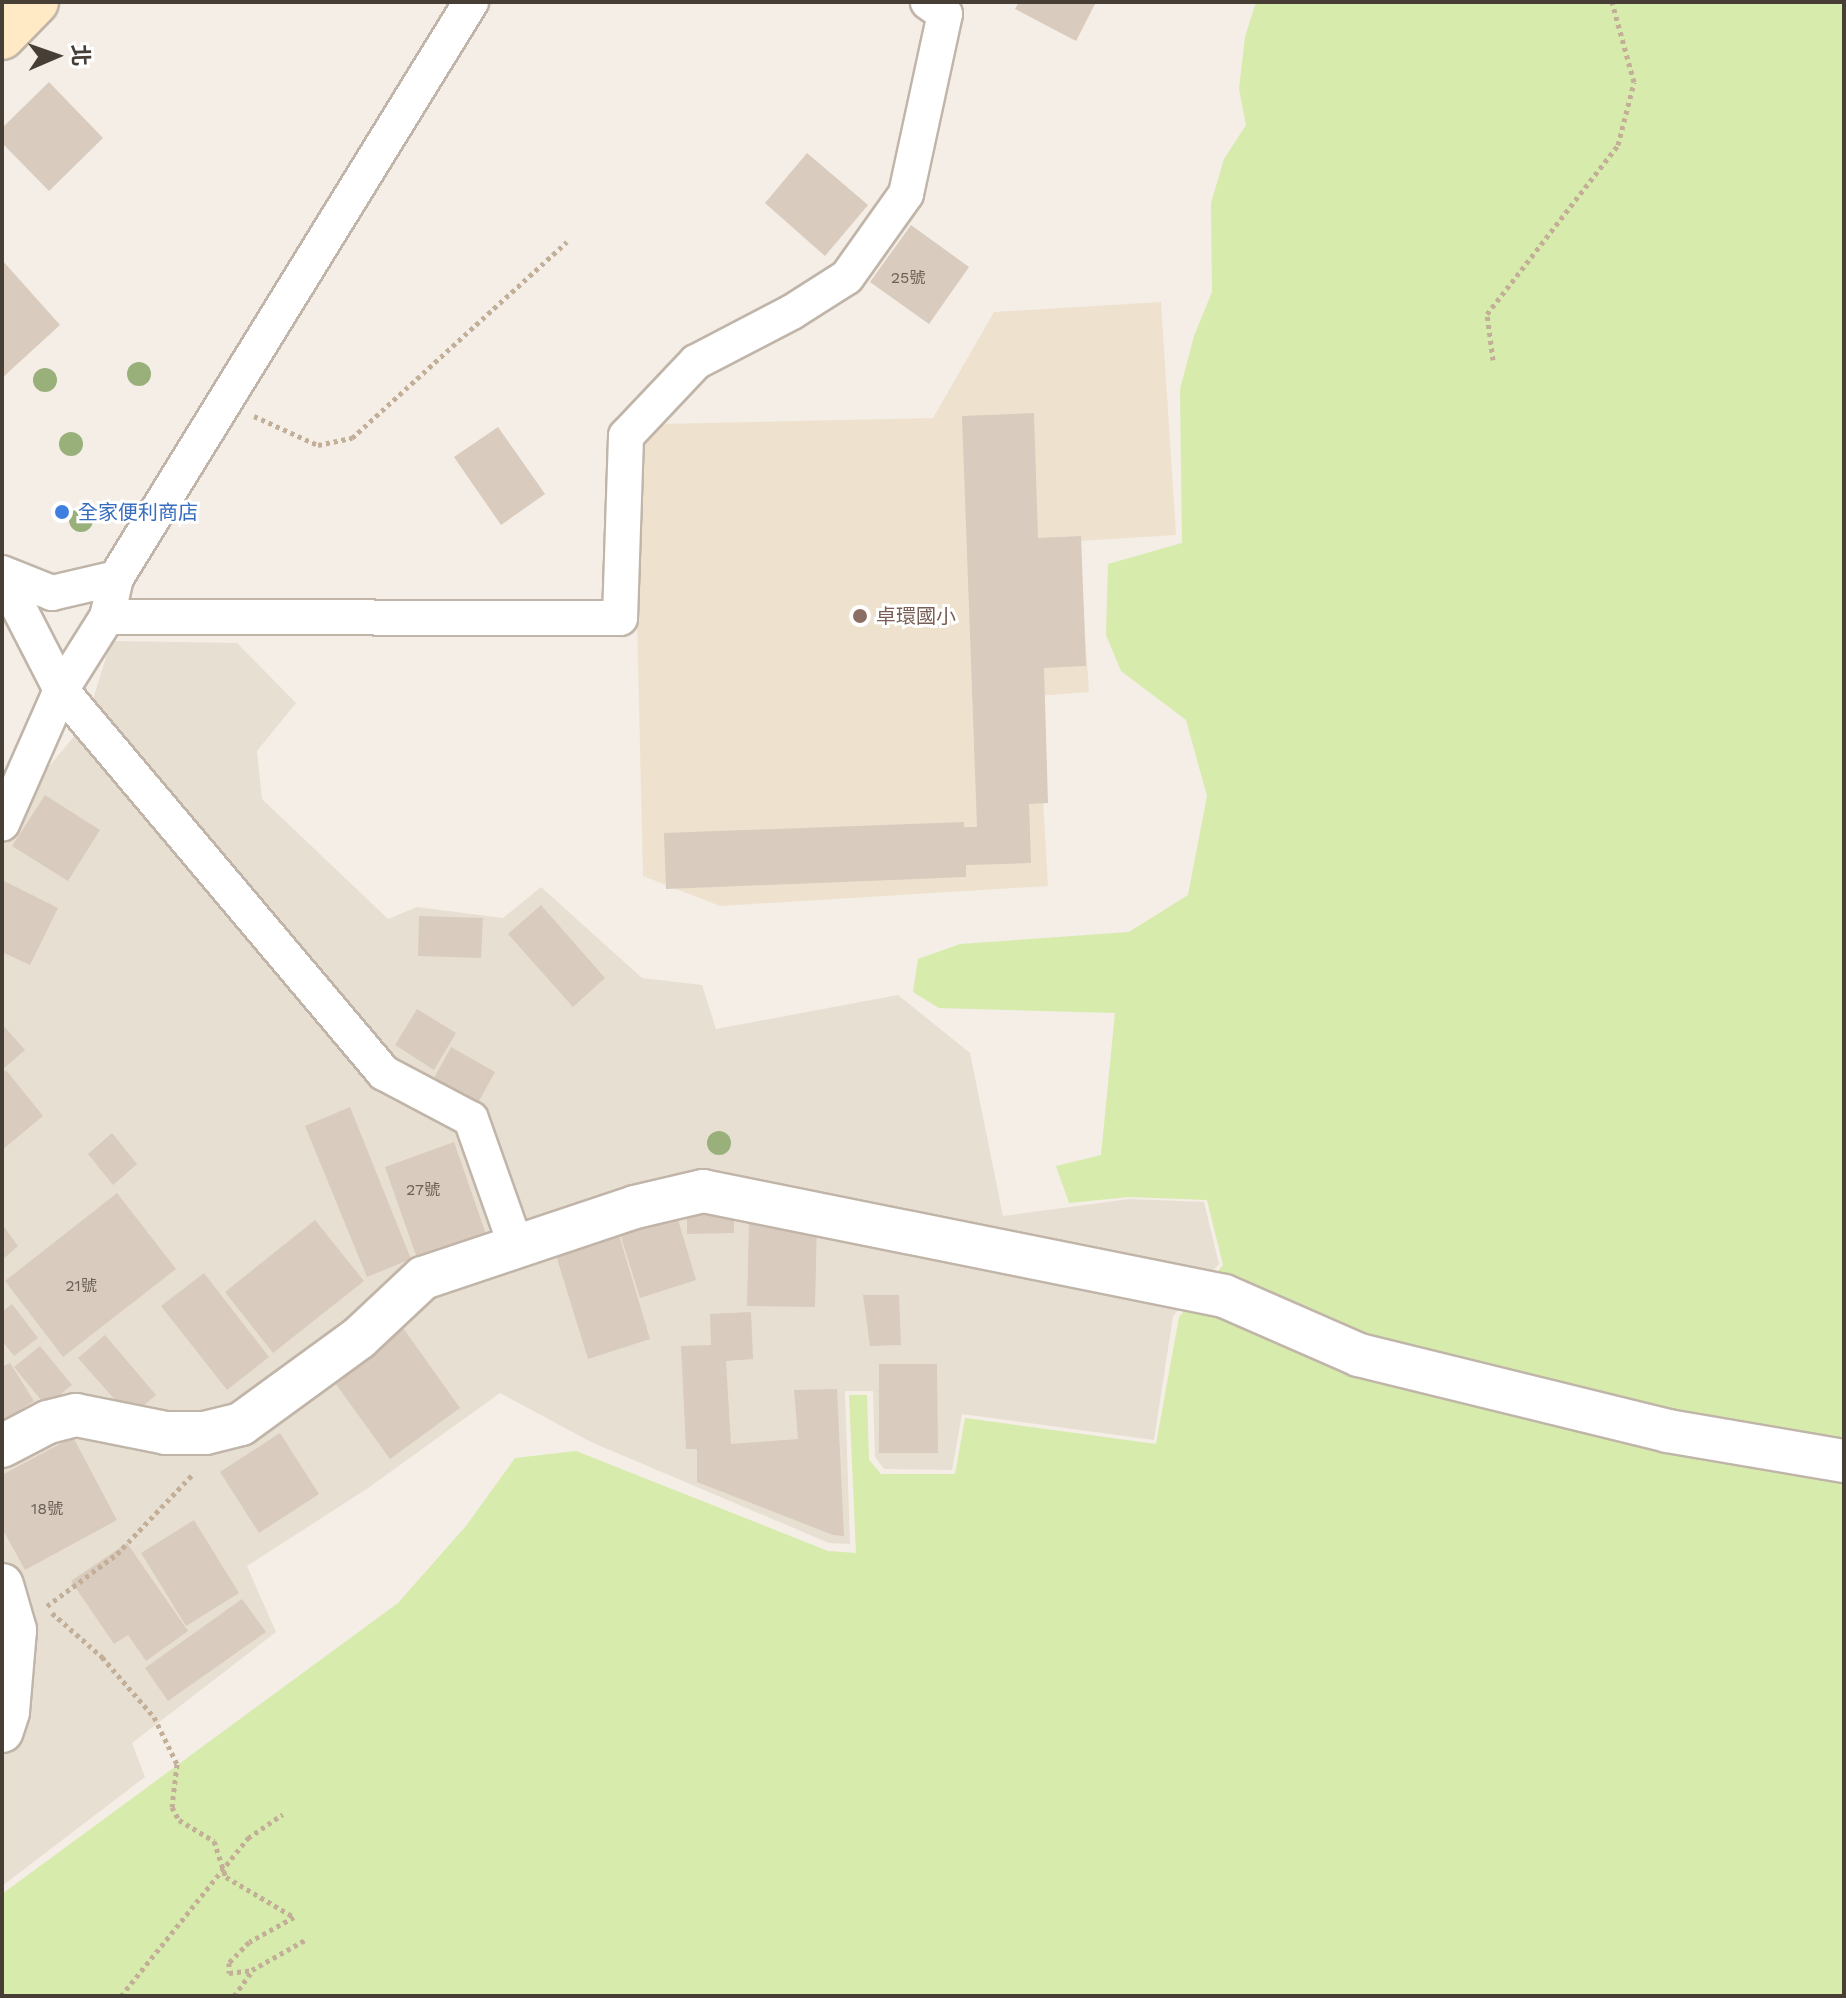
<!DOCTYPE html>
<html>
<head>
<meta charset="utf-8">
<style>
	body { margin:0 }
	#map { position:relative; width:1846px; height:1998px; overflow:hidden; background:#f4eee6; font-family:"Work Sans","Noto Sans TC",sans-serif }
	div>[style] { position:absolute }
	.residential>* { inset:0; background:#e8dfd3 }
	.education>* { inset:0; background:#eee2cf }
	.green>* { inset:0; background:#d6ebac }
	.building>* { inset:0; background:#d9cbbd }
	.path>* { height:5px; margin-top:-2.5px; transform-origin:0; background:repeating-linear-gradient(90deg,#c3af98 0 4px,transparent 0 8px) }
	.roads { filter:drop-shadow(2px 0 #c0b5a8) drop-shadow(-2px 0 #c0b5a8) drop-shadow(0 2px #c0b5a8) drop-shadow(0 -2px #c0b5a8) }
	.minor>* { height:34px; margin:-17px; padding:0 17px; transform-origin:17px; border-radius:17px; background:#fff }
	.tertiary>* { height:42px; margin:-21px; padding:0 21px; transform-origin:21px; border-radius:21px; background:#fff }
	.secondary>* { height:44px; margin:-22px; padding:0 22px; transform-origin:22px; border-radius:22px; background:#ffeac5 }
	.trees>* { width:24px; height:24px; margin:-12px; border-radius:50%; background:#99b07b }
	.dots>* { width:22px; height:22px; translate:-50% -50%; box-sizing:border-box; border:4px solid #fff; border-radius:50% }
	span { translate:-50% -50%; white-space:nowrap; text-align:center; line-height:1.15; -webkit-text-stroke:6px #fff; paint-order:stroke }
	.number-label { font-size:16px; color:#6c6157 }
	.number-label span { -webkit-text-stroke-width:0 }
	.shop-label { font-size:20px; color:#366cbe }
	.left { translate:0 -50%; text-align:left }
	.education-label { font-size:20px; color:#785e54 }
	.frame { position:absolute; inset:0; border:4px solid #473e35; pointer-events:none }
	.north { position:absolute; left:16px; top:16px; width:80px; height:80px; -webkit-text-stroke:6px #fff; paint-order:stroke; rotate:88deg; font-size:22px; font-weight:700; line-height:32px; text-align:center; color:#473e35 }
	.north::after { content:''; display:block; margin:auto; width:28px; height:36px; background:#473e35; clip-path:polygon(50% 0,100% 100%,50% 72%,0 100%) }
</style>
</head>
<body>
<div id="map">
	<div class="residential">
		<i style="clip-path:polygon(111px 641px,237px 643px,296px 703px,257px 751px,262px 799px,388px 919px,417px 907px,503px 918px,541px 887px,642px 978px,702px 985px,716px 1029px,898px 995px,970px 1053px,1003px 1216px,1129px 1199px,1204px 1202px,1219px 1264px,1173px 1316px,1154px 1440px,962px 1414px,952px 1470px,884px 1469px,875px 1457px,873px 1391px,845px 1391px,850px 1544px,829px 1543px,591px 1442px,500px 1393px,368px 1488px,247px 1566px,276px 1632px,132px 1743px,145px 1777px,2px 1886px,2px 841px,37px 781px,86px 722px)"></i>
	</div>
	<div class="education">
		<i style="clip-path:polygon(1161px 302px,1176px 535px,1079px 541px,1089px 692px,1037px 696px,1048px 886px,720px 906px,643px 876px,633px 450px,662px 424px,933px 418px,994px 312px)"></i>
	</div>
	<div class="green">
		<i style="clip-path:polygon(1256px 2px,1844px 2px,1844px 1996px,2px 1996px,2px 1894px,398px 1603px,466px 1526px,515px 1458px,576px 1451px,828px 1551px,856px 1553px,849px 1395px,867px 1395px,869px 1460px,881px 1474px,955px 1474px,965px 1418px,1156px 1444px,1179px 1317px,1223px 1265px,1207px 1200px,1129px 1197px,1069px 1203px,1056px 1166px,1101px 1155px,1115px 1013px,939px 1008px,913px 992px,918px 959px,960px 944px,1129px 932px,1188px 895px,1207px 796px,1186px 720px,1121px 671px,1106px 635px,1108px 564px,1182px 543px,1180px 389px,1194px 336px,1212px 292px,1211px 203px,1224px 159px,1246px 125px,1239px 89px,1245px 37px)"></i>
	</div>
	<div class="building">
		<i style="clip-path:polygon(1019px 2px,1096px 2px,1076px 41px,1015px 9px)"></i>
		<i style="clip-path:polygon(49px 82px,103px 138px,49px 191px,2px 143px,2px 128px)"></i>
		<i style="clip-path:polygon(807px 153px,868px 205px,825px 256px,765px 203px)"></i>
		<i style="clip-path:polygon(911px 225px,969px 267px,929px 324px,870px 282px)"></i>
		<i style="clip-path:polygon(2px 260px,60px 325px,2px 378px)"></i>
		<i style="clip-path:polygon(1034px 413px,1038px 538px,1081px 536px,1086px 666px,1044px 668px,1048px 803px,1029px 804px,1031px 863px,966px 865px,966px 877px,666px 889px,664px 833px,964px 822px,964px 827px,977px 827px,962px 416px)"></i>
		<i style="clip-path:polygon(498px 427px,545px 494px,501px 525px,454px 457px)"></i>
		<i style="clip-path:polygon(45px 795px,100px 830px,68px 881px,12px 846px)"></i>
		<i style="clip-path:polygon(2px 880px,58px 908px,30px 965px,2px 952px)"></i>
		<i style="clip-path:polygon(541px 905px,605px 978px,573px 1007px,508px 934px)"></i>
		<i style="clip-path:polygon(419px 916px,483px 918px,481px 958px,418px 956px)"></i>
		<i style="clip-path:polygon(417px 1009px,456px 1033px,434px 1070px,395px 1045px)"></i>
		<i style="clip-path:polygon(2px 1024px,25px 1050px,2px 1070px)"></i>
		<i style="clip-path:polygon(451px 1047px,495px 1072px,478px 1103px,434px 1078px)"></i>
		<i style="clip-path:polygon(6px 1070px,43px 1116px,2px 1150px,2px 1073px)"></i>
		<i style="clip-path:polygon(350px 1107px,411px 1259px,367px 1277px,305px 1126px)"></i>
		<i style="clip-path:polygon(112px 1133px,137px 1164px,113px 1185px,88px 1154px)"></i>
		<i style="clip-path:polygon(454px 1142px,487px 1237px,418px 1261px,385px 1167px)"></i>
		<i style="clip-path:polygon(117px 1193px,176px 1269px,63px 1357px,5px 1281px)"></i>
		<i style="clip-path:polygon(687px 1209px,734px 1209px,734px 1233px,687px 1234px)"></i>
		<i style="clip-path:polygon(676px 1213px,696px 1280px,640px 1298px,619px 1230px)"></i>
		<i style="clip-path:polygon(315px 1220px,364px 1281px,273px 1353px,225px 1292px)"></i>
		<i style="clip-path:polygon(749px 1220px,817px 1221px,815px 1307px,747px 1306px)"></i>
		<i style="clip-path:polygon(2px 1224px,18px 1246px,2px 1260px)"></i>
		<i style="clip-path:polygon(619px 1235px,650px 1339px,588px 1359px,556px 1255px)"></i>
		<i style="clip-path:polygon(204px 1273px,269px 1357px,227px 1390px,161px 1306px)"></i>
		<i style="clip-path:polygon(863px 1295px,899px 1295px,901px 1345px,870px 1346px)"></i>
		<i style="clip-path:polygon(12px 1304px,38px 1338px,14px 1356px,2px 1341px,2px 1312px)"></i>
		<i style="clip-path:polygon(751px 1312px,753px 1359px,726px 1361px,731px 1444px,798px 1439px,794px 1390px,837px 1389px,844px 1536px,833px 1535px,697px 1482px,697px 1449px,686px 1449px,681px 1346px,711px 1345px,710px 1314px)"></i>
		<i style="clip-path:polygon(401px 1325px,460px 1408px,390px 1459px,330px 1376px)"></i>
		<i style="clip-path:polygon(105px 1335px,156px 1395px,130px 1417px,78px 1358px)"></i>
		<i style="clip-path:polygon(40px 1346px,72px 1385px,46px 1406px,14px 1367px)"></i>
		<i style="clip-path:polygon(10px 1363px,34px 1401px,2px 1421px,2px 1367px)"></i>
		<i style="clip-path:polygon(879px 1364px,937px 1364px,938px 1453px,879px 1453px)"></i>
		<i style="clip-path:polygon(280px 1433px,319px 1494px,259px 1533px,220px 1472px)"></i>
		<i style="clip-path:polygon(73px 1437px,117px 1520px,25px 1570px,2px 1528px,2px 1475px)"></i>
		<i style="clip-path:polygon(194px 1520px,239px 1593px,186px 1626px,141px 1553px)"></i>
		<i style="clip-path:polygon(127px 1543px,188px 1631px,146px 1661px,128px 1635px,114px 1644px,71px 1581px)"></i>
		<i style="clip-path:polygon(242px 1599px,266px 1632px,168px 1701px,145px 1668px)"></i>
	</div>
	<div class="path">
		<i style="left:1493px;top:360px;width:46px;rotate:-97.4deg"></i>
		<i style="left:1487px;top:314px;width:214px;rotate:-52.2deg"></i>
		<i style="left:1618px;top:145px;width:65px;rotate:-75.7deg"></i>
		<i style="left:1634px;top:82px;width:83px;rotate:-105.4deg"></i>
		<i style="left:254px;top:416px;width:70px;rotate:24.4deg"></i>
		<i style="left:318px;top:445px;width:35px;rotate:-12deg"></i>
		<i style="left:352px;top:438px;width:291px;rotate:-42.4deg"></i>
		<i style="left:47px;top:1606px;width:87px;rotate:-36.6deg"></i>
		<i style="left:117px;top:1554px;width:110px;rotate:-46.5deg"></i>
		<i style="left:52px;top:1613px;width:67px;rotate:41.3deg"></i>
		<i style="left:102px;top:1657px;width:79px;rotate:49.1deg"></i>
		<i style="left:154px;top:1717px;width:52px;rotate:63.9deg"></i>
		<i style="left:177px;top:1764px;width:43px;rotate:96.6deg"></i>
		<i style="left:172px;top:1807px;width:15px;rotate:62deg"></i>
		<i style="left:179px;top:1820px;width:41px;rotate:31deg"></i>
		<i style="left:214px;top:1841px;width:38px;rotate:72deg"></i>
		<i style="left:226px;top:1877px;width:79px;rotate:30.5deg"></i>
		<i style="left:294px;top:1917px;width:51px;rotate:150.9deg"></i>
		<i style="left:249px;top:1942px;width:29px;rotate:134deg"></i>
		<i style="left:229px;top:1963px;width:10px;rotate:90deg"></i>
		<i style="left:229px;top:1973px;width:23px;rotate:-7deg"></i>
		<i style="left:252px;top:1970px;width:61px;rotate:-29.5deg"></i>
		<i style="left:121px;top:1996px;width:203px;rotate:-51.2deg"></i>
		<i style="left:248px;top:1838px;width:42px;rotate:-34.4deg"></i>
		<i style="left:234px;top:1996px;width:31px;rotate:-54deg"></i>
	</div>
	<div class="roads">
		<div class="minor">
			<i style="left:471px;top:2px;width:677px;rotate:121.65deg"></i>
			<i style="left:116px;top:578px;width:40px;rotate:103deg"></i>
			<i style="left:107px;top:617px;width:86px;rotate:122.2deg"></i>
			<i style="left:61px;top:690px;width:501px;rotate:49.86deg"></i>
			<i style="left:384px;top:1073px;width:98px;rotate:27.9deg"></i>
			<i style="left:471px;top:1119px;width:135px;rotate:70.5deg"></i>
			<i style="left:2px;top:573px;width:54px;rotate:21.8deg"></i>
			<i style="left:52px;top:593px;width:66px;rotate:-13.2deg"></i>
			<i style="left:2px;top:575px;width:129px;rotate:62.8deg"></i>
			<i style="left:61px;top:690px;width:146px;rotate:113.8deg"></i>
			<i style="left:107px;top:617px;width:513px;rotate:0.11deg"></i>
			<i style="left:620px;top:618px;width:182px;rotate:-88.1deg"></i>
			<i style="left:626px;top:436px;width:102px;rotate:-46.6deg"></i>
			<i style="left:696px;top:362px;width:108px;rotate:-27.5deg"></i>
			<i style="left:792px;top:312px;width:65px;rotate:-32.5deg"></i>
			<i style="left:847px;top:277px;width:102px;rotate:-54.6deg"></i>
			<i style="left:906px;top:194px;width:184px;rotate:-77.8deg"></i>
			<i style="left:945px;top:14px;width:21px;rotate:-145deg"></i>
		</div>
		<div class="tertiary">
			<i style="left:2px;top:1446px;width:52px;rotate:-27.6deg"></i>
			<i style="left:48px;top:1422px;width:29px;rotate:-14deg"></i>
			<i style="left:76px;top:1415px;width:92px;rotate:11.3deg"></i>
			<i style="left:166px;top:1433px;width:39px"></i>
			<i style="left:205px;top:1433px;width:37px;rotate:-14deg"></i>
			<i style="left:241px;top:1424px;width:146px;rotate:-36.1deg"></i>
			<i style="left:359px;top:1338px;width:88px;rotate:-43.2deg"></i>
			<i style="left:423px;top:1278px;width:224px;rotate:-18.5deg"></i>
			<i style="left:635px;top:1207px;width:70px;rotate:-13.2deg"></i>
			<i style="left:703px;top:1191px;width:531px;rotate:11.39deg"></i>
			<i style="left:1224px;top:1296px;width:147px;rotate:23.6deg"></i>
			<i style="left:1359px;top:1355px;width:318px;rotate:13.8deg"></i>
			<i style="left:1668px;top:1431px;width:179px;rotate:9.7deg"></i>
			<i style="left:2px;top:1585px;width:47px;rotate:73.9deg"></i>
			<i style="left:15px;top:1630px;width:82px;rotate:94.9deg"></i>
			<i style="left:8px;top:1712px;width:20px;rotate:108deg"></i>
		</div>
		<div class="secondary">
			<i style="left:2px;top:37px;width:49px;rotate:-45.8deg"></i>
		</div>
	</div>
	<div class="trees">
		<i style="left:139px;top:374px"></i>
		<i style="left:45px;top:380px"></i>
		<i style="left:71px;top:444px"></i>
		<i style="left:81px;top:520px"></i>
		<i style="left:719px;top:1143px"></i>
	</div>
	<div class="dots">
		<i style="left:62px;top:512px;background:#3f7fe0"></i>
		<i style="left:860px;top:616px;background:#8d6e63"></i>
	</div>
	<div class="number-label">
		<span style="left:908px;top:278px">25號</span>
		<span style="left:423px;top:1190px">27號</span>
		<span style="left:81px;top:1286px">21號</span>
		<span style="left:47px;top:1509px">18號</span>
	</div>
	<div class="shop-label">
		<span class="left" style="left:78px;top:512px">全家便利商店</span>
	</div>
	<div class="education-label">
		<span class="left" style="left:876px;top:616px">卓環國小</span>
	</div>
	<div class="frame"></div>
	<div class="north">北</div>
</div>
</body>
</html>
